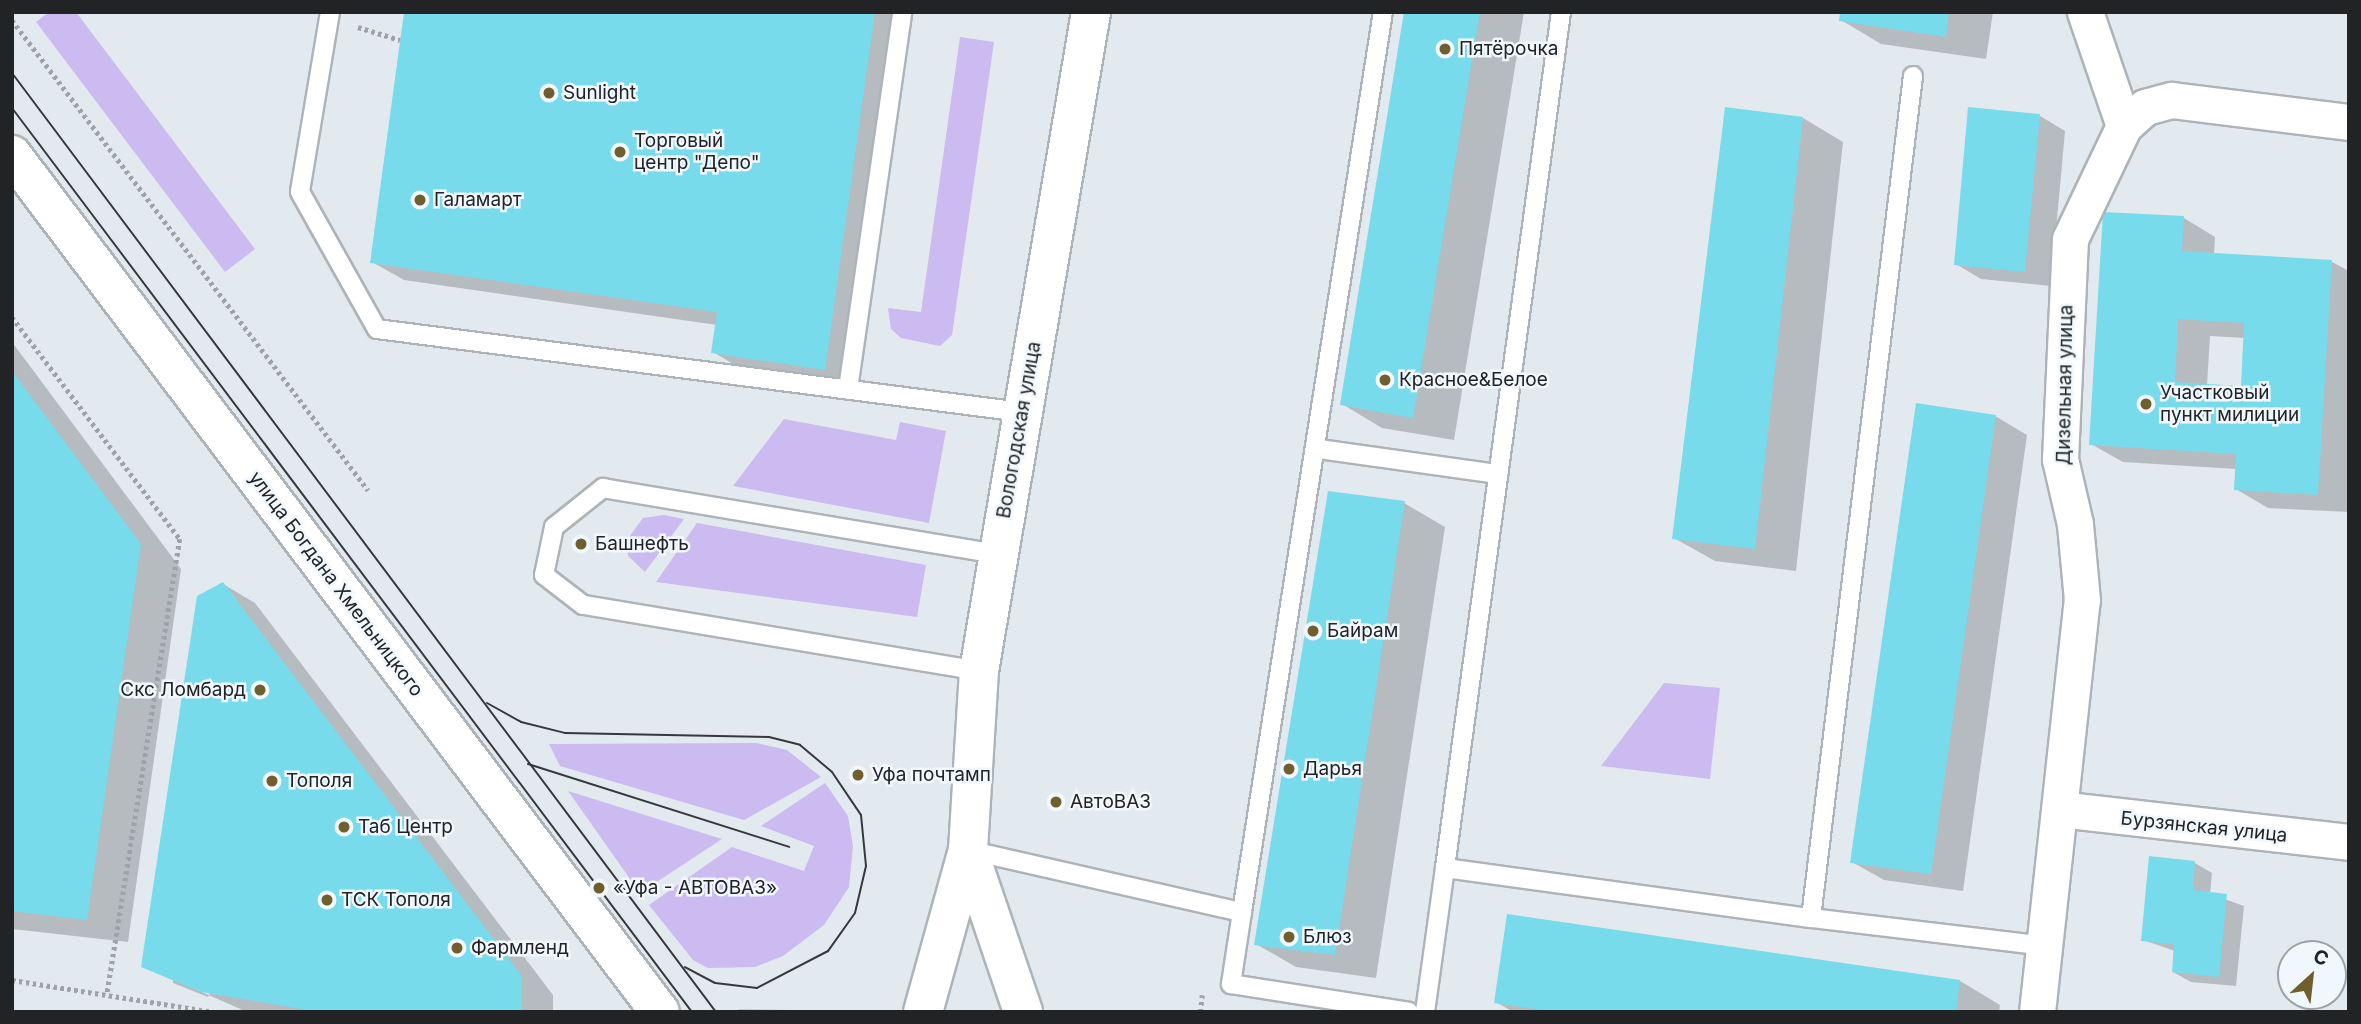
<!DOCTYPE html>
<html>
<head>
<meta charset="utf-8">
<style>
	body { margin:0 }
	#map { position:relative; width:2361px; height:1024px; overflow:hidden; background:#e3eaef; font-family:Inter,sans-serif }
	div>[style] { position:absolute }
	.green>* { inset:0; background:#cbbbf0 }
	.shadow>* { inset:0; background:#0003 }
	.building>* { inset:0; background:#78dbec }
	.path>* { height:4.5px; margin-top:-2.25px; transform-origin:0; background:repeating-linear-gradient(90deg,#9ea3a7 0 3.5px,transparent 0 7px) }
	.roads { filter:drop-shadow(2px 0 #adb4b9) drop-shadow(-2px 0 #adb4b9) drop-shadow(0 2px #adb4b9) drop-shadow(0 -2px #adb4b9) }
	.lane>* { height:18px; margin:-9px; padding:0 9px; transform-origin:9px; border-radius:9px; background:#fff }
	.street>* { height:35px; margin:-17.5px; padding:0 17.5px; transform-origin:17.5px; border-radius:17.5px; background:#fff }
	.secondary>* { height:38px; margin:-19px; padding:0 19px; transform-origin:19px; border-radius:19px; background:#fff }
	.tram>* { height:2px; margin:-1px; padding:0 1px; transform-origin:1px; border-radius:1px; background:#36393b }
	.dots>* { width:19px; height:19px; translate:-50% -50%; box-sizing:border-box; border:4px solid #f0f7fd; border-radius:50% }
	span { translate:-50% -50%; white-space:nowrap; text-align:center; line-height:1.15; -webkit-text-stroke:5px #f0f7fd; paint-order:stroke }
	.poi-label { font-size:19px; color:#212325 }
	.left { translate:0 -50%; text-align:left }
	.right { translate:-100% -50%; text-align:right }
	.street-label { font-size:19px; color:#212325 }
	.frame { position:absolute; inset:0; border:14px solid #212325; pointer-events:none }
	.north { position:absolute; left:2277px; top:940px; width:70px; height:70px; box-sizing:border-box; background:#f0f7fd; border:2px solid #9da2a7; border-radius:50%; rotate:27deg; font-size:19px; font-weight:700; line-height:28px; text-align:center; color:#212325 }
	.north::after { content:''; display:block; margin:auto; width:24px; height:32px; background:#705f2d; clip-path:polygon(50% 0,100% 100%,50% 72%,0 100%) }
</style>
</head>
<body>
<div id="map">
	<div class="green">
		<i style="clip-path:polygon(49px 12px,76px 12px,255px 249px,225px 272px,36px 22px)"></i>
		<i style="clip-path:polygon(960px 37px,994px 42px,952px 335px,940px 346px,901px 338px,891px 329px,888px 308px,921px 312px)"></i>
		<i style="clip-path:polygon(784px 419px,896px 440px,900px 422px,946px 431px,929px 523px,733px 486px)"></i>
		<i style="clip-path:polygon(664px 515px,684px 519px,645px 572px,628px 556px,626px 541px,643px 518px)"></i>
		<i style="clip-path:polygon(697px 523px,926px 565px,917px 617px,656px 582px)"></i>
		<i style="clip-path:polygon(1664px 683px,1720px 688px,1710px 779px,1601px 766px)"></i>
		<i style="clip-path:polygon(757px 743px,787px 750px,821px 777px,744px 820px,560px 766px,549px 744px)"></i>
		<i style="clip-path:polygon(825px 783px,848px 816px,853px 846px,849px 887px,824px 925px,783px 956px,755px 967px,708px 968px,693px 960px,649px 905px,732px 847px,804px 871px,814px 846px,761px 826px)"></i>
		<i style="clip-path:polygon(568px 791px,722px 839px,640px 893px)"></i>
		<i style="clip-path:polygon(738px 1009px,855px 1011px,740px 1012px)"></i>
	</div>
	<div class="shadow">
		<i style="clip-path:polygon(407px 12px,909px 12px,856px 387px,745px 371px,713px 352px,717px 325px,404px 280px,372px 262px)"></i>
		<i style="clip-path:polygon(1406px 12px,1524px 12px,1454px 440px,1382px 428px,1342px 404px)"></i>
		<i style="clip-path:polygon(1842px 12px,1993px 12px,1986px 59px,1881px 44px,1841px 20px)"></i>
		<i style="clip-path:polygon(2040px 116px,2065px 131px,2051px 286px,1981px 279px,1956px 264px)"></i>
		<i style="clip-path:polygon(1803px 118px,1843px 142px,1796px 571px,1715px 561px,1674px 538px)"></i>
		<i style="clip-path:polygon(evenodd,2184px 218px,2215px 237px,2214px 255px,2332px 262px,2349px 271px,2349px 512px,2268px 508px,2236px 489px,2237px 469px,2123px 462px,2091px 444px,2184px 218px,2210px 336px,2245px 338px,2242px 388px,2207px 385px,2210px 336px)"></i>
		<i style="clip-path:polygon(12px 342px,181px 569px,128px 942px,12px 929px)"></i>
		<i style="clip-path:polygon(1995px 416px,2027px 435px,1963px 891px,1884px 880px,1852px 862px)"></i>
		<i style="clip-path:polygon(1404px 503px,1445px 527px,1376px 978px,1296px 967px,1256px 944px)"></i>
		<i style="clip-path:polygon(evenodd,223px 584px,255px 603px,553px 995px,553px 1012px,247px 1012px,143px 966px,223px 584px,173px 979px,210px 994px,208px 997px,173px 983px,173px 979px)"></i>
		<i style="clip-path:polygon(2195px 863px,2212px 873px,2210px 894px,2244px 906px,2236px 986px,2191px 982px,2173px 972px,2175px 951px,2143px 940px)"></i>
		<i style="clip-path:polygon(1960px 981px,2000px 1005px,1999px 1012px,1513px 1012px,1496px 1002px)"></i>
	</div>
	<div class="building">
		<i style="clip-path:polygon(404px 12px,875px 12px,825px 370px,711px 353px,717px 312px,370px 263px)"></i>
		<i style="clip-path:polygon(1404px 12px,1480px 12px,1413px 418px,1340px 405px)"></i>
		<i style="clip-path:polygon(1840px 12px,1949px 12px,1946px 37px,1839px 21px)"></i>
		<i style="clip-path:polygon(1725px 107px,1803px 117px,1755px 549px,1672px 539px)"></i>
		<i style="clip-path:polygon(1968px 107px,2040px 114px,2025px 272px,1954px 265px)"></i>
		<i style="clip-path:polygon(evenodd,2103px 212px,2184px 216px,2182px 251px,2332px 260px,2318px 495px,2234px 490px,2236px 454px,2089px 445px,2103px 212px,2178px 319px,2244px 323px,2241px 386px,2175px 382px,2178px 319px)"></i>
		<i style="clip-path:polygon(12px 371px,141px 544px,87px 920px,12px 911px)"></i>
		<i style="clip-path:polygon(1916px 403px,1996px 415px,1931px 874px,1850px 863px)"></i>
		<i style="clip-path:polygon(1328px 491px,1405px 501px,1335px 955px,1254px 945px)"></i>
		<i style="clip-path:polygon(223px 582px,521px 975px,522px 1012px,320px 1012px,201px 992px,141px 967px,197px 596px)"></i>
		<i style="clip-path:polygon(2149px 856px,2195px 861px,2193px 890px,2227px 894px,2219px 977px,2172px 972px,2174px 944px,2141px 941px)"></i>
		<i style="clip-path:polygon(1507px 914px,1960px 980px,1956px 1012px,1557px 1012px,1494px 1003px)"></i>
	</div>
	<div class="path">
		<i style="left:12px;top:20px;width:590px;rotate:52.86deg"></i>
		<i style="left:358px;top:27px;width:44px;rotate:17.2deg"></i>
		<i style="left:12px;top:317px;width:278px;rotate:52.9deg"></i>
		<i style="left:180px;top:539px;width:462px;rotate:99.1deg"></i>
		<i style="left:12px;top:980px;width:206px;rotate:9deg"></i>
		<i style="left:1200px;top:1012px;width:17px;rotate:-83deg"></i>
	</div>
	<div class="roads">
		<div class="lane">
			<i style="left:330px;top:12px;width:182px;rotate:99.5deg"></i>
			<i style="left:300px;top:192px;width:157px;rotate:60.7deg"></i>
			<i style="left:377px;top:329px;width:649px;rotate:7.34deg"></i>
			<i style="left:1561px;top:12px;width:864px;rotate:97.72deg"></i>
			<i style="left:1445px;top:868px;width:369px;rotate:7.8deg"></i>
			<i style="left:1913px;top:76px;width:848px;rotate:96.91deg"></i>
			<i style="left:1811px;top:918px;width:236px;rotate:6.8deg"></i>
			<i style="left:848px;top:389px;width:381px;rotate:-81.8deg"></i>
			<i style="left:1319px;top:449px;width:181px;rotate:8deg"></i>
			<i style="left:979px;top:671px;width:401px;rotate:-170.5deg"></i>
			<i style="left:583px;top:605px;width:49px;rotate:-142.4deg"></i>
			<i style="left:544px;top:575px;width:49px;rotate:-78.2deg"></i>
			<i style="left:554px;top:527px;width:63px;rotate:-38.5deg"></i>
			<i style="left:603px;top:488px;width:400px;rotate:9.5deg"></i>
			<i style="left:968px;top:850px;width:281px;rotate:12.8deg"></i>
			<i style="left:1242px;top:912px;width:911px;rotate:-81.1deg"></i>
			<i style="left:1242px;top:912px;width:73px;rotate:98.7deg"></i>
			<i style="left:1231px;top:984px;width:180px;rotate:8.9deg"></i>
			<i style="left:1425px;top:1012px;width:145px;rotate:-82.1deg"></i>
		</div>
		<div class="street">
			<i style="left:2085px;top:12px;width:120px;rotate:71.1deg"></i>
			<i style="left:2060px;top:809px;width:291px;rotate:6.5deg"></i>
			<i style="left:2037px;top:1012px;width:414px;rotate:-83.8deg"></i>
			<i style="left:2082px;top:600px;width:76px;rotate:-95.3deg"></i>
			<i style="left:2075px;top:524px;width:67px;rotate:-103deg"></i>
			<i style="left:2060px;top:459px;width:220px;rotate:-87.4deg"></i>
			<i style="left:2070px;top:239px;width:125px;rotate:-64.5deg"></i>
			<i style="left:2124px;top:126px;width:28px;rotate:-42deg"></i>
			<i style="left:2145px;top:107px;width:28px;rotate:-15deg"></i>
			<i style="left:2172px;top:100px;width:178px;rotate:7.1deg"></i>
		</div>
		<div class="secondary">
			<i style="left:12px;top:155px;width:1074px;rotate:52.91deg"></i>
			<i style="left:968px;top:850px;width:171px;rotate:71.2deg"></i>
			<i style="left:923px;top:1012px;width:168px;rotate:-74.5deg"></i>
			<i style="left:968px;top:850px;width:179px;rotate:-86.5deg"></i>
			<i style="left:979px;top:671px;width:668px;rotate:-80.35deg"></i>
		</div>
	</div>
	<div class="tram">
		<i style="left:12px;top:73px;width:1174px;rotate:53.14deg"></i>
		<i style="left:12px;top:108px;width:1131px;rotate:53.05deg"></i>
		<i style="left:487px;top:703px;width:39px;rotate:29deg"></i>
		<i style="left:521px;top:722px;width:45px;rotate:14deg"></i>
		<i style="left:565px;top:733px;width:204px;rotate:1.1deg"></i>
		<i style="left:769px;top:737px;width:32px;rotate:14deg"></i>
		<i style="left:800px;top:745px;width:42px;rotate:40.2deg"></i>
		<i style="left:832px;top:772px;width:52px;rotate:56deg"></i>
		<i style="left:861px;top:815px;width:51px;rotate:84.4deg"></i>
		<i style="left:866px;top:866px;width:48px;rotate:103.2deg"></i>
		<i style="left:855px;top:913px;width:47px;rotate:125.4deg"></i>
		<i style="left:828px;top:951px;width:80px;rotate:152.5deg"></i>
		<i style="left:757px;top:988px;width:42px;rotate:-173.2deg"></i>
		<i style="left:715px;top:983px;width:34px;rotate:-152deg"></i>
		<i style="left:528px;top:764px;width:274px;rotate:17.6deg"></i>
	</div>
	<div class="dots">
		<i style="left:1445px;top:49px;background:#705f2d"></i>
		<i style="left:549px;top:93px;background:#705f2d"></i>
		<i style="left:620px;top:152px;background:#705f2d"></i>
		<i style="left:420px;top:200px;background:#705f2d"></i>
		<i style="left:1385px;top:380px;background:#705f2d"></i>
		<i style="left:2146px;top:404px;background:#705f2d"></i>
		<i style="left:581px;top:544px;background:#705f2d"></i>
		<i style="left:1313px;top:631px;background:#705f2d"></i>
		<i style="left:260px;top:690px;background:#705f2d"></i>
		<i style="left:1289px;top:769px;background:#705f2d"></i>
		<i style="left:858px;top:775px;background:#705f2d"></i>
		<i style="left:272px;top:781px;background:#705f2d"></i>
		<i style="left:1056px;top:802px;background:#705f2d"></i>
		<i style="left:344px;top:827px;background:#705f2d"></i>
		<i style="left:599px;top:888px;background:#705f2d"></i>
		<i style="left:327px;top:900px;background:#705f2d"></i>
		<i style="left:1289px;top:937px;background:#705f2d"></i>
		<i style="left:457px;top:948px;background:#705f2d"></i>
	</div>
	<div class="poi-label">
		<span class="left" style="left:1459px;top:49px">Пятёрочка</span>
		<span class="left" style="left:563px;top:93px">Sunlight</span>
		<span class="left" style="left:634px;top:152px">Торговый<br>центр "Депо"</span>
		<span class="left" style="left:434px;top:200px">Галамарт</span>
		<span class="left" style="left:1399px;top:380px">Красное&amp;Белое</span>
		<span class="left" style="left:2160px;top:404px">Участковый<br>пункт милиции</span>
		<span class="left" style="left:595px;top:544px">Башнефть</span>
		<span class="left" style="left:1327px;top:631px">Байрам</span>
		<span class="right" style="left:246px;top:690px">Скс Ломбард</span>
		<span class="left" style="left:1303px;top:769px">Дарья</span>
		<span class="left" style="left:872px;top:775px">Уфа почтамп</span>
		<span class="left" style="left:286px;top:781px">Тополя</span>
		<span class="left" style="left:1070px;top:802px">АвтоВАЗ</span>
		<span class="left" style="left:358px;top:827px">Таб Центр</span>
		<span class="left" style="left:613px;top:888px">«Уфа - АВТОВАЗ»</span>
		<span class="left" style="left:341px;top:900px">ТСК Тополя</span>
		<span class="left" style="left:1303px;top:937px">Блюз</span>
		<span class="left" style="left:471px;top:948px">Фармленд</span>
	</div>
	<div class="street-label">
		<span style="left:2065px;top:385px;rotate:-89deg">Дизельная улица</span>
		<span style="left:1019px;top:430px;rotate:-80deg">Вологодская улица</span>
		<span style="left:336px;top:584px;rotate:53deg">улица Богдана Хмельницкого</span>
		<span style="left:2204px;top:827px;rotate:6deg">Бурзянская улица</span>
	</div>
	<div class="frame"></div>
	<div class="north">С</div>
</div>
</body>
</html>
